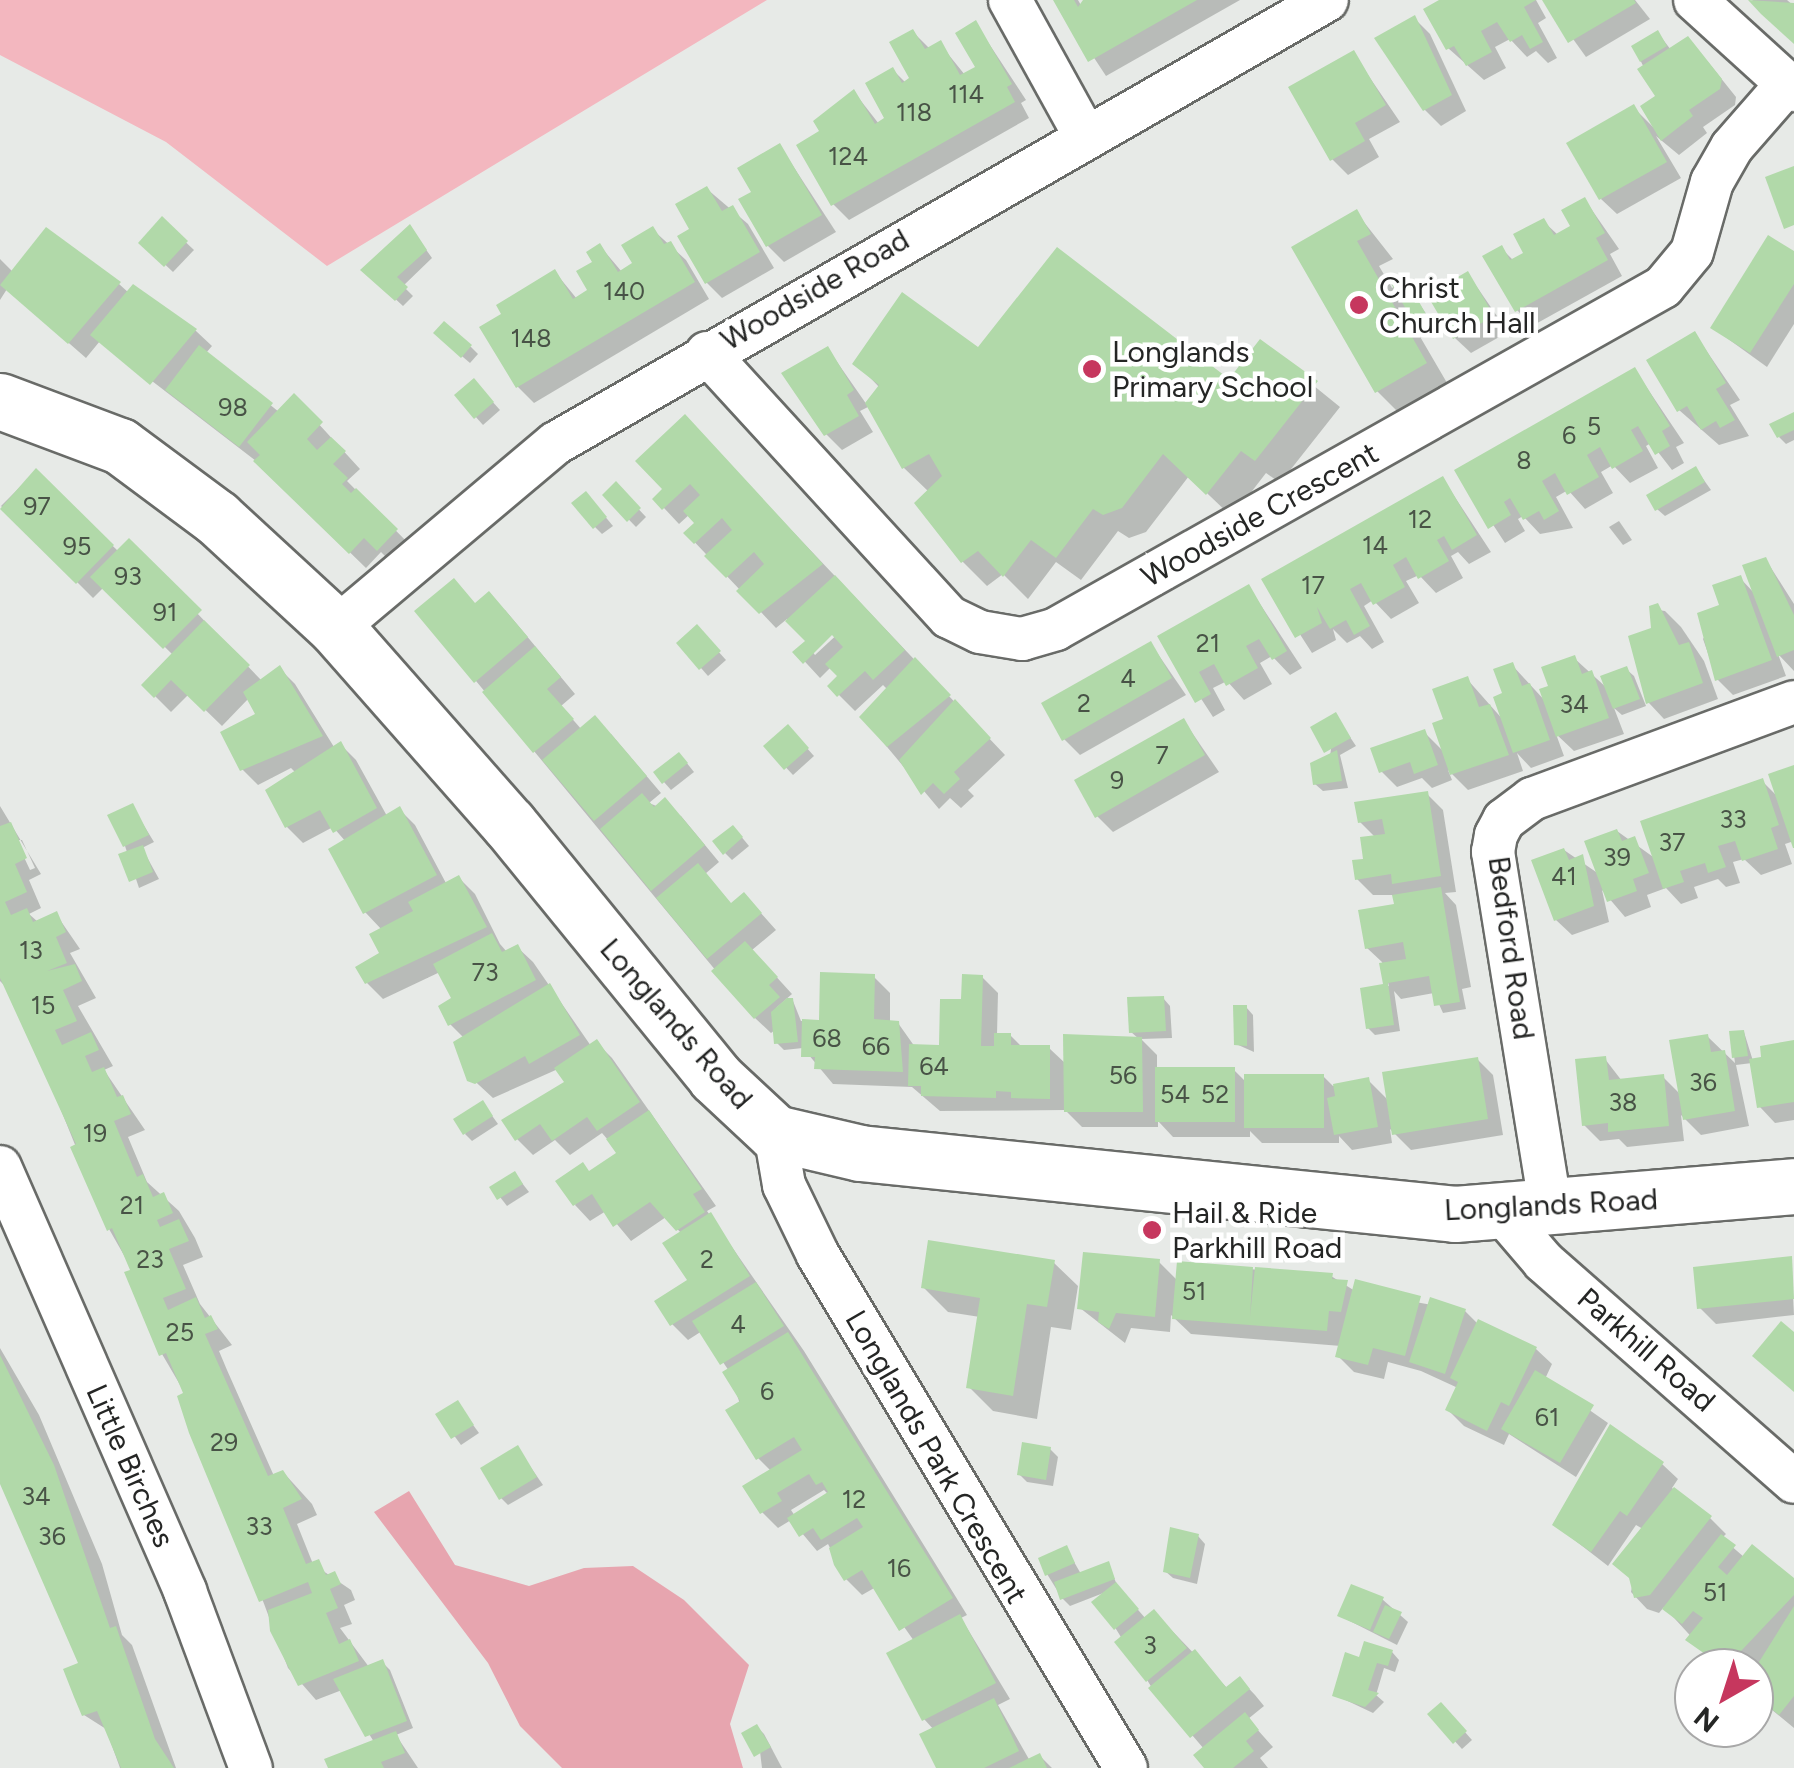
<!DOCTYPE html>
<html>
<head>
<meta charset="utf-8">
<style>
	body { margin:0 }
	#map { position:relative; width:1794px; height:1768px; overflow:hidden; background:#e7eae7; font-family:Figtree,sans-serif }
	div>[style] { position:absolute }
	.green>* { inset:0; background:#f3b7bf }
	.forest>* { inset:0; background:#e7a5af }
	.shadow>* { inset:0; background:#0003 }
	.building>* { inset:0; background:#b1d9a9 }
	.roads { filter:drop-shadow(2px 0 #696b68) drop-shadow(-2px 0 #696b68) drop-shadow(0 2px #696b68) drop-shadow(0 -2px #696b68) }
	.street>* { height:42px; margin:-21px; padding:0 21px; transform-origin:21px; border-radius:21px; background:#fff }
	.secondary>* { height:55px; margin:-27.5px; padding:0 27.5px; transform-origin:27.5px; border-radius:27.5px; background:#fff }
	.dots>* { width:28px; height:28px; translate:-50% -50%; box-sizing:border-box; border:5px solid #fff; border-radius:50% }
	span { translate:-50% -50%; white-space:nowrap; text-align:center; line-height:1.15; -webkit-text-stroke:9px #fff; paint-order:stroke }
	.number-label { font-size:25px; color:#485346 }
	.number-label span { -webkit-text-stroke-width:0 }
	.poi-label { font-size:30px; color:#252625 }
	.left { translate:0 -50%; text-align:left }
	.street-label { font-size:30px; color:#252625 }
	.north { position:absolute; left:1674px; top:1648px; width:100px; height:100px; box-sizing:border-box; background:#fff; border:2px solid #a8a8a8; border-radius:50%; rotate:219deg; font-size:28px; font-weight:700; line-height:40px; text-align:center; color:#252625 }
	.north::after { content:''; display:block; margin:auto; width:35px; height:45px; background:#c6375e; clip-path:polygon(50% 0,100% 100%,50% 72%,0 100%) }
</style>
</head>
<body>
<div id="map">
	<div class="green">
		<i style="clip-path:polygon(0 0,767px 0,327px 266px,166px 142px,0 55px)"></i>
	</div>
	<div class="forest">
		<i style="clip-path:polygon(409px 1491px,455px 1565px,529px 1586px,584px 1568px,633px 1566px,684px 1600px,749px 1665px,730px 1724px,743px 1768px,562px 1768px,520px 1726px,488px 1663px,374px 1512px)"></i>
	</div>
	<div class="shadow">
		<i style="clip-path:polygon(1056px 0,1078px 0,1082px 7px,1086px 0,1240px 0,1106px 76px)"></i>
		<i style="clip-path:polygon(1445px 0,1536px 0,1546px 18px,1538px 23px,1557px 58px,1548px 63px,1536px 51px,1527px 57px,1510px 39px,1495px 47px,1506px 68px,1484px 80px,1448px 48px)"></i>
		<i style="clip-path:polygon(1545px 0,1635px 0,1650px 19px,1586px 57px)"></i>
		<i style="clip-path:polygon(1752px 0,1787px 0,1794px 6px,1794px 41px)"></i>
		<i style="clip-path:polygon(1414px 18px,1430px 34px,1466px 111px,1441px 126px,1425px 110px)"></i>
		<i style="clip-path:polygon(976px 24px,1026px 100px,1021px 103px,1029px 118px,849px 220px,833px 204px,822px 132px,854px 92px,879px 124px,888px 119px,893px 70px,906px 83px,913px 79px,913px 32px,930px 49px,940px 44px,965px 75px,978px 68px)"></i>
		<i style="clip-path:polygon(1658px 33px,1671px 50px,1708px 62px,1736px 97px,1735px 105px,1703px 127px,1707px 133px,1679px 155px,1656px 136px,1681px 178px,1617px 214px,1601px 199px,1634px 108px,1653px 127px,1658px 97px,1634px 47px)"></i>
		<i style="clip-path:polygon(1353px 53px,1400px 122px,1369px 139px,1379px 157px,1348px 175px,1332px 159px)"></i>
		<i style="clip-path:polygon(780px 146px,836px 232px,784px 262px,768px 246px,754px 193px)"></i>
		<i style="clip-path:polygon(707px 189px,748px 224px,774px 268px,722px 298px,707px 283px,692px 230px)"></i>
		<i style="clip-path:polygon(1585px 200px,1619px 249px,1610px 254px,1622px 276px,1532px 326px,1517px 310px,1501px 248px,1514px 261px,1527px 254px,1543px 221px,1558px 235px,1574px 227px)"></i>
		<i style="clip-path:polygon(1356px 212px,1393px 259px,1379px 266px,1392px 288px,1404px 281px,1433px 324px,1423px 329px,1408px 316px,1450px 388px,1401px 415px,1377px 391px,1295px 248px)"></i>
		<i style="clip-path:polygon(162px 220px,194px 250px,173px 272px,141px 242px)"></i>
		<i style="clip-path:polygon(410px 227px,432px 258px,403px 286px,413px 296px,403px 306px,364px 270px)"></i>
		<i style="clip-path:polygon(652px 229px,686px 260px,709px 299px,534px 403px,518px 387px,505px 315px,555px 272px,577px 299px,591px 291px,600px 246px,622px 272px,635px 264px)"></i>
		<i style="clip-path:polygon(1794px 254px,1794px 324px,1767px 367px,1713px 328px)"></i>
		<i style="clip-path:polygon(0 259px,12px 271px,119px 284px,129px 293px,134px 287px,196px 331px,212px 346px,206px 353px,279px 412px,294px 397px,360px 469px,347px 481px,412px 547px,394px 565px,381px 552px,366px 568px,256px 461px,100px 341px,86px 358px,7px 289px,0 300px)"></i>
		<i style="clip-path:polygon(1468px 274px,1508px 332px,1471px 353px,1455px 338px)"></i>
		<i style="clip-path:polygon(1695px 334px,1740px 400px,1730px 405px,1749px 436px,1719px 445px,1679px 410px)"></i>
		<i style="clip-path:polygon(443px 340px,471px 347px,478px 354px,470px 363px)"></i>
		<i style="clip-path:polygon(1260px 342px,1340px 407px,1280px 483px,1266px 473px,1232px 517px,1189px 476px,1146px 532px,1129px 538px,1118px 531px,1081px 580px,1056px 562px,1028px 599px,1003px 574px,987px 586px,963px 562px,918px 503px,929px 492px,904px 468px,870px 406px,860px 411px,873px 432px,842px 450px,826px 434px,828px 349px,867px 405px,880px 388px,856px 363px,979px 350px,1229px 382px)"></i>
		<i style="clip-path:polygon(1635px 370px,1684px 443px,1676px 447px,1684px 463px,1672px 470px,1651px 443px,1646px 446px,1658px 468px,1630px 483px,1613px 465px,1601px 472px,1613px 493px,1585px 509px,1568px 490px,1556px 497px,1573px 528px,1540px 534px,1523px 516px,1518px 519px,1525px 531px,1505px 543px,1458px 471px)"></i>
		<i style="clip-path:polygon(481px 389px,500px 410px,483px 425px,457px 396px)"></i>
		<i style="clip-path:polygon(1794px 415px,1794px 440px,1786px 444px,1779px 437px)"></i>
		<i style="clip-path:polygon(evenodd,700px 434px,1005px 755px,968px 790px,974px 796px,961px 808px,950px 798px,939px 809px,862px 717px,888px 690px,883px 685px,855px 711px,830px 686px,841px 676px,831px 667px,820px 678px,796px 652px,808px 641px,787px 619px,776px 628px,686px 533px,698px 523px,690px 514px,679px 524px,664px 508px,665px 489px,700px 434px,840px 625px,843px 629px,815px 655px,812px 651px,840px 625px)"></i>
		<i style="clip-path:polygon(1696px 469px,1711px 490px,1665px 516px,1657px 509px)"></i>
		<i style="clip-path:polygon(evenodd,36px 471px,119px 552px,129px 542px,262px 681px,279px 668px,295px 684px,334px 747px,340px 744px,356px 760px,387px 816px,399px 809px,415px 825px,447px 885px,459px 878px,475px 894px,500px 944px,507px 952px,517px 947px,533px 962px,591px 1046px,596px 1042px,612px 1058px,716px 1206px,707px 1211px,804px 1351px,967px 1615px,961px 1618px,1010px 1699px,998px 1705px,1030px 1761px,1040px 1756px,1052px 1768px,939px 1768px,934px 1730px,924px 1719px,914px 1641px,876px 1587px,862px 1595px,846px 1579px,828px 1544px,817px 1551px,791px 1520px,778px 1528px,762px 1512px,771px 1471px,758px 1458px,729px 1371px,702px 1331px,688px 1340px,672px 1324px,690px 1281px,682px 1234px,666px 1217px,631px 1241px,606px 1211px,590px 1221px,575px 1205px,591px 1173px,620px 1154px,602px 1133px,570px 1155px,555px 1140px,533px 1155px,517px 1139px,567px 1083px,558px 1069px,493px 1098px,466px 1073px,464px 1038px,450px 1024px,454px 999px,440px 972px,383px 999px,367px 983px,383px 954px,382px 930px,365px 912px,346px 842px,333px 827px,303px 843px,287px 827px,298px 775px,291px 768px,258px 785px,242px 769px,258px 715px,249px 698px,222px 726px,189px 694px,171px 712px,144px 685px,173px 655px,104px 587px,93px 598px,1px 506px,36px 471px,824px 1490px,829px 1495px,795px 1516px,791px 1510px,824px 1490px)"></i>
		<i style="clip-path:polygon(1443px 479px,1491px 552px,1469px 564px,1458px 552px,1451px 556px,1463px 578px,1436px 593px,1419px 575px,1406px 581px,1419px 603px,1391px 619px,1373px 600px,1364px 606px,1384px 642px,1372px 649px,1360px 636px,1347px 643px,1333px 629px,1336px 640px,1312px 653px,1265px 580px)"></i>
		<i style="clip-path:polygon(616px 485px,646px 517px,636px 527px,605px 495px)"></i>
		<i style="clip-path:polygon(593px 502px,613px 526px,602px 534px,595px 527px)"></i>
		<i style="clip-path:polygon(1619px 521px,1632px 540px,1623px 545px,1609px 527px)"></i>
		<i style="clip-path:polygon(1766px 560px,1794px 604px,1794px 671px,1778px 654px,1786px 676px,1733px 695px,1717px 679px,1703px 639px,1740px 578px,1756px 595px)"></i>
		<i style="clip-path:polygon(1249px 587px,1302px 668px,1290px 675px,1272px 656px,1260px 663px,1272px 684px,1244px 700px,1227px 681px,1213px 688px,1225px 710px,1213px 717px,1161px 637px)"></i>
		<i style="clip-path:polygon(477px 605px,505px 610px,575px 694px,561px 706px,582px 730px,611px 734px,661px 793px,649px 803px,681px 816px,719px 862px,705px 874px,732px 905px,759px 911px,776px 930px,752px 950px,792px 994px,776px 1008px,793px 1001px,801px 1021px,822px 1022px,874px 977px,890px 993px,890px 1022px,898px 1023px,915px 1047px,941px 1048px,982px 977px,998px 993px,997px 1035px,1010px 1035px,1022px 1047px,1049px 1048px,1066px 1064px,1139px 1039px,1131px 1032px,1163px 998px,1170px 1006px,1172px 1038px,1141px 1039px,1157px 1055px,1157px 1070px,1234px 1070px,1246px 1082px,1323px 1076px,1333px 1086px,1368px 1080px,1390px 1102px,1477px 1059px,1493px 1075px,1503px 1135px,1411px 1150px,1390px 1129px,1392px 1143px,1352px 1150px,1339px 1136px,1339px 1143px,1262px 1143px,1250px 1131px,1250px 1137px,1173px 1137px,1158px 1121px,1158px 1127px,1082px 1127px,1065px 1110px,940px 1111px,912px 1087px,833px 1084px,803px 1048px,784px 1050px,777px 1043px,775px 1030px,771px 1033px,755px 1018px,476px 681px)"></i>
		<i style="clip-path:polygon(1652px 609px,1665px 611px,1681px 627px,1704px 661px,1718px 699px,1664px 719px,1649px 703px)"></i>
		<i style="clip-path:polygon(697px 628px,726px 660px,708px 676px,701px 668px)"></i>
		<i style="clip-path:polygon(1151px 644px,1186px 695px,1080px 755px,1064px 739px)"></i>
		<i style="clip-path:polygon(1574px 658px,1608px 689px,1626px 669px,1634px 676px,1646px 706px,1622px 715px,1614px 708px,1624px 734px,1574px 751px,1556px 734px,1564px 756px,1531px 768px,1517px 753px,1523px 771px,1468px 790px,1448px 770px,1452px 780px,1432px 788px,1422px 778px,1397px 787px,1381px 771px,1424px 732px,1444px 752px,1446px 721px,1467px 679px,1505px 722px,1512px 665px,1547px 703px)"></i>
		<i style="clip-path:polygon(1336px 716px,1356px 746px,1340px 755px,1348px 788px,1323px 791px,1315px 784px,1330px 756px)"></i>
		<i style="clip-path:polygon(1184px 721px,1219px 772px,1113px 832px,1097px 816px)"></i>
		<i style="clip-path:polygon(788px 727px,814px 756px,793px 775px,766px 746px)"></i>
		<i style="clip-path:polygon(686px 762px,694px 772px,671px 790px,656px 773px)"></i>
		<i style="clip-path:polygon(1794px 767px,1794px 841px,1785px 844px,1792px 864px,1761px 875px,1744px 859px,1733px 862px,1740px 883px,1726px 887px,1718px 879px,1694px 887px,1698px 898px,1681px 904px,1666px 888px,1647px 895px,1651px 907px,1625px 917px,1602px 890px,1609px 922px,1572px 935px,1556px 920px,1564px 850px,1599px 874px,1617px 831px,1656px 859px,1762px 781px,1779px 798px)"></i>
		<i style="clip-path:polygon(1427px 794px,1443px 810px,1456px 892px,1445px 893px,1456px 905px,1471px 987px,1462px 989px,1466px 1009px,1443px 1013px,1434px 993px,1401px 999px,1394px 991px,1400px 1031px,1375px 1035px,1368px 1028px,1362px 990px,1389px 986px,1382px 962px,1367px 948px,1407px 895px,1373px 895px,1357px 879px,1376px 838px,1360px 822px)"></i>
		<i style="clip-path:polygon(evenodd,0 806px,41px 874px,29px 880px,41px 908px,29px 914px,38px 922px,56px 914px,80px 949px,70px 953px,96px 998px,78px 1006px,113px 1066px,104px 1070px,145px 1130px,128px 1137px,147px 1182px,179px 1211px,195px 1238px,203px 1257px,183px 1265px,200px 1304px,232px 1345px,219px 1351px,227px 1370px,274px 1476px,283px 1472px,312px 1504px,317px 1515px,297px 1524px,313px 1564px,351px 1590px,355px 1600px,344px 1605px,352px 1624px,340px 1628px,369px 1667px,382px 1662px,390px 1670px,413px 1728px,396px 1735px,418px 1768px,331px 1768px,374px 1742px,342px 1690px,316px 1700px,288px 1668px,186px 1395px,162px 1354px,133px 1271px,109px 1229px,15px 996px,0 981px,0 806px,16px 840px,22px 840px,35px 868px,30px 870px,16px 840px)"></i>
		<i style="clip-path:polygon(132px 806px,154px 842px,142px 848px,159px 879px,139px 888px,125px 846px)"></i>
		<i style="clip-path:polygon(740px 835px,749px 846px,732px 860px,725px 853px)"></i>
		<i style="clip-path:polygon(1246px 1007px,1253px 1015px,1254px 1052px,1236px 1044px)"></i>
		<i style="clip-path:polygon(1744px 1032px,1753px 1061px,1794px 1043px,1794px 1120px,1775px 1123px,1760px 1107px,1752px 1063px,1736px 1065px,1749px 1126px,1701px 1135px,1681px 1115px,1684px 1141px,1627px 1147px,1619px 1139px,1600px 1141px,1584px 1125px,1605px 1059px,1622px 1081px,1663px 1077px,1681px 1095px,1708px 1037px,1735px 1063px,1731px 1033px)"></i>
		<i style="clip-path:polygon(483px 1103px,498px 1124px,472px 1141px,465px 1134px)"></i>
		<i style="clip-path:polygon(515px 1174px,529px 1192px,507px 1206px,493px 1188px)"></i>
		<i style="clip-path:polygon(1791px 1259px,1794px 1315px,1716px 1324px,1700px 1308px)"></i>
		<i style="clip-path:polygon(1053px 1262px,1078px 1286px,1071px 1330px,1051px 1327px,1037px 1419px,993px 1411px,969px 1387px,980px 1317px,948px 1312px,923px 1287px)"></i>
		<i style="clip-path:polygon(1159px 1262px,1178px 1281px,1179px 1263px,1331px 1276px,1355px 1291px,1465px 1311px,1478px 1324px,1536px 1349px,1552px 1364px,1545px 1379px,1608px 1423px,1576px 1477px,1509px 1434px,1504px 1445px,1464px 1426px,1448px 1410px,1458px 1388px,1421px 1371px,1388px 1362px,1384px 1379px,1354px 1372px,1338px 1356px,1341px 1346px,1191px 1334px,1171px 1315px,1170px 1332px,1131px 1328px,1125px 1343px,1080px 1308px)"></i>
		<i style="clip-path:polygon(0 1348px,39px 1415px,102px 1564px,122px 1635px,132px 1645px,176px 1768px,120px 1768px,106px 1729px,84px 1715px,81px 1665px,0 1476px)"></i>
		<i style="clip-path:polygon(457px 1403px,479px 1433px,461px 1445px,439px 1415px)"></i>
		<i style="clip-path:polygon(518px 1449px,543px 1485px,508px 1505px,501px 1498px)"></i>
		<i style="clip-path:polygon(1050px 1449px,1058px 1457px,1053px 1486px,1027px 1482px,1019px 1474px)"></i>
		<i style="clip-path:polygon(1662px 1464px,1678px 1479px,1672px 1488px,1710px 1518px,1726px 1534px,1722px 1538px,1744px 1557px,1794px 1581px,1794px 1728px,1754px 1695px,1754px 1668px,1720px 1668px,1664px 1607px,1659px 1613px,1647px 1609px,1631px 1592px,1643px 1529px,1636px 1525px,1608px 1566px,1555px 1525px)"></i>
		<i style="clip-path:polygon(1198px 1536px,1205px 1544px,1197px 1584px,1173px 1578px,1165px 1571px)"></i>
		<i style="clip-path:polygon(1066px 1548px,1081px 1574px,1108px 1564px,1118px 1587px,1146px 1619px,1154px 1612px,1228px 1689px,1240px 1679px,1255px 1695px,1264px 1706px,1248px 1719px,1273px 1747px,1260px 1758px,1268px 1768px,1207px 1768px,1204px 1749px,1152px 1688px,1116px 1629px,1106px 1592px,1070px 1606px,1062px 1598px,1047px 1574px)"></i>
		<i style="clip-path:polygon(1382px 1599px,1408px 1622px,1397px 1645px,1340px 1616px)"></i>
		<i style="clip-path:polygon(1392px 1652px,1399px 1660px,1395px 1672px,1384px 1668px,1376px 1695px,1384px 1702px,1373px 1713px,1335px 1695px,1361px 1660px)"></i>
		<i style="clip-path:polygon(1441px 1705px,1472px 1740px,1462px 1749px,1430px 1714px)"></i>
		<i style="clip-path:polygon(757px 1727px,764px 1734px,782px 1768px,762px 1768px)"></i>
	</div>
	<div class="building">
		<i style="clip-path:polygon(1053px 0,1074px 0,1078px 7px,1083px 0,1197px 0,1088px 62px)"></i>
		<i style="clip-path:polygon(1439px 0,1536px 0,1524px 7px,1543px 42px,1530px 49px,1522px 35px,1510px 42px,1497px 22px,1481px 31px,1492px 52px,1466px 66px,1454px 46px,1446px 50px,1423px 9px)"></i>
		<i style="clip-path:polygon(1542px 0,1634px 0,1636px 3px,1568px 43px)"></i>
		<i style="clip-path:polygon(1748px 0,1794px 3px,1794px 44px,1761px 14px)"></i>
		<i style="clip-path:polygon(1415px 15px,1452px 95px,1423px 111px,1374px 38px)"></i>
		<i style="clip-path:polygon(976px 20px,1012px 84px,1007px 87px,1015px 102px,831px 206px,796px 145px,819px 131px,813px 121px,854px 89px,875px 124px,884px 118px,865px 83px,893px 67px,902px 83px,909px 78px,889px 42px,913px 29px,925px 49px,941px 40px,960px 75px,975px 67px,955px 33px)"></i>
		<i style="clip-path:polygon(1658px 30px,1667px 46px,1640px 62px,1631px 46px)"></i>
		<i style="clip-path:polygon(1688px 36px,1722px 79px,1720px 89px,1689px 110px,1693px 116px,1661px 141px,1640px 106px,1655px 96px,1637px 69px)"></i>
		<i style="clip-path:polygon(1354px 50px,1386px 105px,1355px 123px,1365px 141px,1330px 161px,1288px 87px)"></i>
		<i style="clip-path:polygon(1634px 104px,1667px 162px,1599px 200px,1566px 143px)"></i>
		<i style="clip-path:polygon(780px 143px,822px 215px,766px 247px,738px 199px,751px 192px,737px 168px)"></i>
		<i style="clip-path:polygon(1794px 166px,1794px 225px,1784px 229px,1765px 177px)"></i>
		<i style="clip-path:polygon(707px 186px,722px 211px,733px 205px,760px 252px,705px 284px,677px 236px,689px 229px,675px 204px)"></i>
		<i style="clip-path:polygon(1585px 197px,1605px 233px,1596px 238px,1608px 260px,1515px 312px,1482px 256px,1502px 245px,1510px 260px,1523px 253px,1513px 234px,1544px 218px,1554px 235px,1570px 226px,1561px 210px)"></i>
		<i style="clip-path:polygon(1357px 209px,1371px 234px,1357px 241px,1427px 363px,1375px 393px,1291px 247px)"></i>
		<i style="clip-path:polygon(162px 216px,188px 241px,164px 267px,138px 243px)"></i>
		<i style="clip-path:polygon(410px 224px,427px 250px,397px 277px,408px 287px,395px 301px,360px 270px)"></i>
		<i style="clip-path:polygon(653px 226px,664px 244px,671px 241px,695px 282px,516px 388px,479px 327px,501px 314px,496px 305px,555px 269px,573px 299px,587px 290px,576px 271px,592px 262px,586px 252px,600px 243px,618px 272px,632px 263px,621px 245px)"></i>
		<i style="clip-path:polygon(46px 227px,121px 282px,68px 344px,0 285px)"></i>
		<i style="clip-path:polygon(1768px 235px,1794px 251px,1794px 284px,1750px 353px,1710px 328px)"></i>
		<i style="clip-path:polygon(1057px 247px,1229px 379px,1260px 339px,1318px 381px,1255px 461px,1241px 451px,1206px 495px,1163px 454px,1122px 508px,1103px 515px,1093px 509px,1056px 558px,1031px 540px,1003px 577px,978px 551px,961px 563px,914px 503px,942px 476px,929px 454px,902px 469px,865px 403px,879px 385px,852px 364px,902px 292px,978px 347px)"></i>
		<i style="clip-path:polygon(1468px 271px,1494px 316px,1453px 339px,1427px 295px)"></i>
		<i style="clip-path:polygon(1405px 277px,1427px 316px,1414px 323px,1392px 285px)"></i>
		<i style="clip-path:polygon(133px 284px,197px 329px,150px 385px,90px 335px)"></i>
		<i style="clip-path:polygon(444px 321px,472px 345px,461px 358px,433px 333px)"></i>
		<i style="clip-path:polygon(1695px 331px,1726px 383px,1716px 389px,1735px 420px,1720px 428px,1716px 421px,1701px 430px,1687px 406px,1677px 412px,1646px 360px)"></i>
		<i style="clip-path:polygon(199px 345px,273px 403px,239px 447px,165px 390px)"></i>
		<i style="clip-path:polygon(828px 346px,854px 390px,847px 395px,859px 416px,824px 436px,781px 373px)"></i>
		<i style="clip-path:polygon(1635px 367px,1670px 426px,1662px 431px,1670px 446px,1655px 455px,1638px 426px,1631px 430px,1643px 451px,1612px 469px,1600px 447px,1587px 455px,1599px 477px,1567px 495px,1555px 473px,1542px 481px,1559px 511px,1544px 520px,1539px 511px,1523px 520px,1510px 498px,1504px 502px,1511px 515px,1488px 529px,1454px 470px)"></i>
		<i style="clip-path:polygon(474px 378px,494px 402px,474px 419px,454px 395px)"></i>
		<i style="clip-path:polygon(294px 393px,323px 422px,307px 439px,317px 450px,331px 437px,346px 451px,333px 464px,348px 478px,342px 484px,351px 493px,356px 488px,398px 529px,377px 551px,364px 538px,349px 554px,253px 461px,260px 455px,247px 442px)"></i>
		<i style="clip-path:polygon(1794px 412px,1794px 430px,1777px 438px,1769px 424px)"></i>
		<i style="clip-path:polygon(685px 414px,823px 564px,759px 614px,736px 591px,764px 564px,754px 552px,726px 578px,704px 556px,732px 530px,722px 518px,694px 544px,683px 533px,694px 523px,683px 511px,700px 495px,690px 484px,662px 510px,652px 499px,662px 489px,635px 461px)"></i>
		<i style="clip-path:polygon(1696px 466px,1705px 482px,1655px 511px,1646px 495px)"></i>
		<i style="clip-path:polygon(36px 468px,114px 545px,76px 584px,0 509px)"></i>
		<i style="clip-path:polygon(1443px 476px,1477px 535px,1452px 550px,1444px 536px,1437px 540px,1449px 561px,1418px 579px,1406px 557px,1393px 565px,1405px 587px,1373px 605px,1361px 583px,1350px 589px,1370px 626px,1354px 635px,1346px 620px,1330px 629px,1317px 607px,1322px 623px,1295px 638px,1261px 579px)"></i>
		<i style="clip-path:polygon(616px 481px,641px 508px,627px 522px,602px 495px)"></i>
		<i style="clip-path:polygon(586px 491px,607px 517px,593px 529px,571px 503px)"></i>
		<i style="clip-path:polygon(129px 538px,202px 610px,163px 649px,90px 577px)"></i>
		<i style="clip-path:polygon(1766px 557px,1794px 615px,1794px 650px,1777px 657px,1742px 565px)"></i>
		<i style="clip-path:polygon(835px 575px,905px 650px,873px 680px,865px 671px,837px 697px,827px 686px,837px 676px,825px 664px,843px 647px,832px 635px,803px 664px,792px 652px,805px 641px,785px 621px)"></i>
		<i style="clip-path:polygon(1741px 575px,1772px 660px,1715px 681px,1697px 613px,1719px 605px,1712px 585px)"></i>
		<i style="clip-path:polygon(454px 578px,475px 603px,489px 591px,528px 637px,474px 683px,414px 611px)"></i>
		<i style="clip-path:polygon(1249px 584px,1287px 651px,1272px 660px,1259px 639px,1246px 646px,1258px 668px,1226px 686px,1214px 664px,1199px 672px,1211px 694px,1195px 703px,1157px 636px)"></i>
		<i style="clip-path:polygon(1658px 603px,1679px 645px,1689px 642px,1703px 683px,1646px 704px,1628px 636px,1651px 628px,1649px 606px)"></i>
		<i style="clip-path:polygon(204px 620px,250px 665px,204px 712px,171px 680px,154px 698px,141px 685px)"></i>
		<i style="clip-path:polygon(697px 624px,721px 651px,699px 670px,676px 643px)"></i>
		<i style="clip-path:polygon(1151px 641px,1172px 678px,1062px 741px,1041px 703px)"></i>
		<i style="clip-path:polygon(535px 646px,561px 677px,547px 689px,574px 719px,533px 753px,482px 692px)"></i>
		<i style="clip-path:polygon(1575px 655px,1582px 674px,1592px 670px,1609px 718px,1556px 737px,1539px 689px,1548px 686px,1541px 667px)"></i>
		<i style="clip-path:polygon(915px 657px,951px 695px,887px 747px,859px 717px)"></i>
		<i style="clip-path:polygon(1513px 662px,1522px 686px,1530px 683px,1550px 740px,1513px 753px,1493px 697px,1502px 693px,1493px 669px)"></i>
		<i style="clip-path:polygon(280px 665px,323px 736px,240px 771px,220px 732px,255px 714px,243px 692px)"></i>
		<i style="clip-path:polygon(1627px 666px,1640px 699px,1613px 709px,1600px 676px)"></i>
		<i style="clip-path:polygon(1468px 676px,1479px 707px,1490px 704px,1509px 755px,1450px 775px,1432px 723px,1443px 719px,1432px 689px)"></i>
		<i style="clip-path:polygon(955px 699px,991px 738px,954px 772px,960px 779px,944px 794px,933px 783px,921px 795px,899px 760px)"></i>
		<i style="clip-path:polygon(1336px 712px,1351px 738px,1324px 753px,1310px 727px)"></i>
		<i style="clip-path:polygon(595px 715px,647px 776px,594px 821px,542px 760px)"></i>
		<i style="clip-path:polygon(1184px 718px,1205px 755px,1095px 818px,1074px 780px)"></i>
		<i style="clip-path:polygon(788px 724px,809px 748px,784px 770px,763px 746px)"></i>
		<i style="clip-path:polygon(1425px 729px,1438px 765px,1414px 774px,1410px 762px,1379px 773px,1370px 748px)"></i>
		<i style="clip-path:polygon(341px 741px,377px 808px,333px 833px,320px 810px,285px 828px,265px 790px)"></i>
		<i style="clip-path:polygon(1337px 750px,1342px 781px,1313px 785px,1310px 763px)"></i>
		<i style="clip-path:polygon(679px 752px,688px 763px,662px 784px,653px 772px)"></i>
		<i style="clip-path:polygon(1794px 765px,1794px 848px,1793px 848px,1768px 774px)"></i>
		<i style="clip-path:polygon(1763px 778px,1779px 825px,1771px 828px,1778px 849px,1742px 861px,1735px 841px,1718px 846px,1726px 867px,1708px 873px,1705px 863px,1680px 871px,1684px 882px,1663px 889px,1640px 821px)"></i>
		<i style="clip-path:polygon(1428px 791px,1441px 876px,1392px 884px,1391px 874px,1355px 880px,1352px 860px,1363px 859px,1360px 837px,1385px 834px,1382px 819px,1358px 823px,1354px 802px)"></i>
		<i style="clip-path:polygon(642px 793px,654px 807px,665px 797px,705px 845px,651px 891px,600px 829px)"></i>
		<i style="clip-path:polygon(133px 803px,149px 835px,123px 847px,107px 815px)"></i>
		<i style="clip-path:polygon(400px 806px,437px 875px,363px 914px,328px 849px)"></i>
		<i style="clip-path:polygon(11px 822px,27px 858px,15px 864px,27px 892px,5px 902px,11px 915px,27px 908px,33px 922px,57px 911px,66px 932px,56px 937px,67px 963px,47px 971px,75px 964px,82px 981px,63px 990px,77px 1021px,55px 1030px,62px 1045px,91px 1032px,99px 1050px,85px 1056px,92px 1072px,104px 1067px,117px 1097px,123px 1095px,131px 1114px,114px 1121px,137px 1177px,143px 1174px,153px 1197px,164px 1192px,173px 1213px,157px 1220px,160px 1227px,179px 1219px,189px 1241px,169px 1249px,186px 1289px,163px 1298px,168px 1310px,196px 1297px,205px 1318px,211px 1315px,218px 1329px,205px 1334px,268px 1476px,283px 1470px,302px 1499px,283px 1508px,306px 1564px,319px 1559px,326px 1575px,335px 1571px,341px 1584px,330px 1589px,338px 1608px,326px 1613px,339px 1644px,350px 1639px,359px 1661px,298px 1686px,270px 1631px,268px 1610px,312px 1593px,308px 1582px,259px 1602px,189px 1433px,177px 1396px,183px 1393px,166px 1353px,159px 1356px,124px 1272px,130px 1270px,112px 1228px,107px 1231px,70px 1147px,76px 1144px,0 978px,0 826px)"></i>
		<i style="clip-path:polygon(733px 825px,743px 837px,723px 855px,712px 841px)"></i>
		<i style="clip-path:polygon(1617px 829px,1622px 841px,1635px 836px,1649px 873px,1633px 879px,1637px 891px,1607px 902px,1584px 841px)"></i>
		<i style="clip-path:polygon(143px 845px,153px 872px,129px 882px,118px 854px)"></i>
		<i style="clip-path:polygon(1564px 848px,1569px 860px,1583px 854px,1594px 906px,1554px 921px,1531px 860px)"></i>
		<i style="clip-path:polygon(698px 863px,731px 903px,744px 892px,762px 913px,707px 959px,656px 898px)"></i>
		<i style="clip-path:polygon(459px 875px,487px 927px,365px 984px,355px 967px,379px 953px,369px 934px,413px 911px,408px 902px)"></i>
		<i style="clip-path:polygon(1441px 887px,1460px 1002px,1434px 1006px,1429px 976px,1388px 983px,1394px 1025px,1366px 1029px,1360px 988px,1383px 984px,1379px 963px,1406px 959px,1403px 942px,1365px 949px,1358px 910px,1394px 904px,1392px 895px)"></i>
		<i style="clip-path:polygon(492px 933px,502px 952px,518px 944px,536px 980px,448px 1026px,438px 1006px,451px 998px,433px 964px)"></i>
		<i style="clip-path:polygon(745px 941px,778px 977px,769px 985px,780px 997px,754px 1019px,711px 971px)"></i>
		<i style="clip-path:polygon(820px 972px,875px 974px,874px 1019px,899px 1021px,903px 1072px,814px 1069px,815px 1057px,801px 1057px,802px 1019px,819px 1020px)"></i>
		<i style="clip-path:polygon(962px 974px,983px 975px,981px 1046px,994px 1046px,994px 1033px,1011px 1033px,1011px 1045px,1050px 1045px,1050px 1099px,1011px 1098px,1011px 1092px,996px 1091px,996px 1098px,921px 1096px,921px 1086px,908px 1086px,909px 1044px,939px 1045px,940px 999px,961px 999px)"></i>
		<i style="clip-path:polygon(550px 983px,580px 1035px,529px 1064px,525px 1056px,475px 1084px,467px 1081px,453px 1042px)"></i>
		<i style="clip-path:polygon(1164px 996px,1166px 1031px,1129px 1033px,1127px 997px)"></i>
		<i style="clip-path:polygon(787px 998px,793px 998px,798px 1042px,774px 1044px,771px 1012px)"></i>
		<i style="clip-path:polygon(1233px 1005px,1247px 1005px,1247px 1046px,1234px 1045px)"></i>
		<i style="clip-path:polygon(1744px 1030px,1748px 1056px,1732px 1058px,1729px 1031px)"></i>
		<i style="clip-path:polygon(1063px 1034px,1142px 1037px,1143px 1112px,1064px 1112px)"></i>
		<i style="clip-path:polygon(1708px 1034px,1711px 1052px,1725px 1050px,1735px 1111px,1683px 1120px,1669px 1040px)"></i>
		<i style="clip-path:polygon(597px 1039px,640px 1102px,597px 1131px,587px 1117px,552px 1141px,540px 1124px,515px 1141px,501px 1120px,564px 1082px,554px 1068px)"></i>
		<i style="clip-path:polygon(1794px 1040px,1794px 1102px,1757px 1108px,1749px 1059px,1761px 1057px,1760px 1046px)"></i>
		<i style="clip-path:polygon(1606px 1056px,1609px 1080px,1664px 1074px,1669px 1126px,1608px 1132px,1608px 1123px,1582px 1126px,1575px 1059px)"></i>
		<i style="clip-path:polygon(1478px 1057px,1488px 1119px,1392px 1135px,1382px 1072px)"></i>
		<i style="clip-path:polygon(1155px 1067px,1235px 1067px,1235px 1122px,1155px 1122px)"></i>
		<i style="clip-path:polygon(1244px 1074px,1324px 1074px,1324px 1128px,1244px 1128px)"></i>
		<i style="clip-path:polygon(1369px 1077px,1378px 1127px,1334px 1135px,1327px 1098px,1335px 1096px,1333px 1084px)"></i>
		<i style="clip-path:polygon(483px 1100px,493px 1116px,463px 1135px,453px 1119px)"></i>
		<i style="clip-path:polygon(649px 1110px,702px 1189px,693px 1194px,705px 1212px,676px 1231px,650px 1202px,613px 1227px,592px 1194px,573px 1206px,555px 1181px,583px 1162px,589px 1171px,616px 1153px,606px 1139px)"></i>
		<i style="clip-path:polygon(515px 1171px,523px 1184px,497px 1200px,489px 1187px)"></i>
		<i style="clip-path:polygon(711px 1212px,750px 1276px,670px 1326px,654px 1301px,687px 1280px,662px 1243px)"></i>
		<i style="clip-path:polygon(928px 1240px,1055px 1260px,1047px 1307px,1027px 1304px,1013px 1396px,966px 1388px,980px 1298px,921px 1288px)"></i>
		<i style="clip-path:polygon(1083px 1252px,1160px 1259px,1155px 1317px,1116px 1313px,1109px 1329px,1098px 1322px,1099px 1312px,1077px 1309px)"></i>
		<i style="clip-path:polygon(1792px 1256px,1794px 1299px,1697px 1309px,1693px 1267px)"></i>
		<i style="clip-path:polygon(1177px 1261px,1253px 1267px,1250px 1317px,1255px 1267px,1333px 1273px,1332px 1279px,1348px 1280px,1341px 1312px,1329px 1311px,1327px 1331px,1172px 1319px)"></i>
		<i style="clip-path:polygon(1355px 1279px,1421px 1296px,1405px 1356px,1373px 1348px,1368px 1365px,1335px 1357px)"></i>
		<i style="clip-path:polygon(756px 1282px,784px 1326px,720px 1365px,692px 1321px)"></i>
		<i style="clip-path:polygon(1430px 1297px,1466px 1309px,1445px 1374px,1409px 1362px)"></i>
		<i style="clip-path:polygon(1478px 1319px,1537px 1347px,1509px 1406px,1501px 1402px,1487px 1431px,1445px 1410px,1458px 1382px,1450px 1378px)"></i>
		<i style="clip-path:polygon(1781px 1321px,1794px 1332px,1794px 1392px,1752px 1356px)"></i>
		<i style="clip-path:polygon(788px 1332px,953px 1598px,899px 1631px,862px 1570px,844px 1581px,834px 1565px,829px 1548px,863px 1527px,857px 1518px,821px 1540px,813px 1528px,799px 1537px,787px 1518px,828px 1492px,822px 1482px,816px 1485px,809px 1474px,777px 1493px,782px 1501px,760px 1514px,742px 1486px,802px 1450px,794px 1437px,756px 1460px,725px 1410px,740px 1401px,722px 1372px)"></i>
		<i style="clip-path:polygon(0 1355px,54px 1465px,110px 1628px,116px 1626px,155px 1739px,174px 1768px,121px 1768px,97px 1711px,82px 1716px,74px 1697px,63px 1669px,78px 1663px,0 1484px)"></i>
		<i style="clip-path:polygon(1535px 1370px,1594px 1405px,1560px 1463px,1501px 1429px)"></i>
		<i style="clip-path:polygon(458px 1400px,474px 1425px,451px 1439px,435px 1414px)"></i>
		<i style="clip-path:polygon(1610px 1424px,1664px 1462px,1627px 1516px,1620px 1511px,1591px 1552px,1552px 1525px)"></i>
		<i style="clip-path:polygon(1022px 1442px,1051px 1447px,1046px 1480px,1017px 1475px)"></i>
		<i style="clip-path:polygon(518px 1445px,537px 1477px,499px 1500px,480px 1468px)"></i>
		<i style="clip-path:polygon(1674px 1487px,1712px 1516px,1650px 1595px,1634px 1598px,1629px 1578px,1612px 1564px)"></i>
		<i style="clip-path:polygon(1170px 1527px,1199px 1534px,1190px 1578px,1163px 1572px)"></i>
		<i style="clip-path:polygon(1721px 1534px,1736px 1545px,1718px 1567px,1727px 1575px,1752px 1544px,1794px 1578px,1794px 1595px,1725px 1668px,1685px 1640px,1703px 1618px,1693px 1611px,1682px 1624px,1662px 1609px)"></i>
		<i style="clip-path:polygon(1067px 1545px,1075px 1563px,1045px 1576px,1038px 1558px)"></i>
		<i style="clip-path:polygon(1109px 1561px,1115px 1579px,1060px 1600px,1054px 1582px)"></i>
		<i style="clip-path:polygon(1116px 1582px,1139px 1609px,1114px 1630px,1091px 1602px)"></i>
		<i style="clip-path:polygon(1351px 1584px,1384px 1597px,1370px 1630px,1337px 1616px)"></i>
		<i style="clip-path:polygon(1385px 1605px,1402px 1612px,1389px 1639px,1373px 1632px)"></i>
		<i style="clip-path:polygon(1794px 1606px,1794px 1696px,1779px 1715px,1754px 1695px,1754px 1670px)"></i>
		<i style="clip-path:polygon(1154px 1609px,1187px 1648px,1146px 1682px,1114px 1642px)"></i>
		<i style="clip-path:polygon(960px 1614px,996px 1683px,922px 1721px,886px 1653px)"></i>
		<i style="clip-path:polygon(1364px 1641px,1393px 1650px,1388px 1666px,1377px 1663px,1368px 1690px,1379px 1693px,1365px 1707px,1332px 1696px,1345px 1652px,1359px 1657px)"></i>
		<i style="clip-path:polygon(1195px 1649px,1226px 1687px,1240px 1676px,1250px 1689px,1190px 1738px,1148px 1688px)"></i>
		<i style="clip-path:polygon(383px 1659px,407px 1721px,365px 1737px,333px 1679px)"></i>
		<i style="clip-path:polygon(994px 1698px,1019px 1751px,984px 1768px,936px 1768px,919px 1734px)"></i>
		<i style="clip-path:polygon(1441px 1702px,1467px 1731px,1453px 1744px,1427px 1714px)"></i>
		<i style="clip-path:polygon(1245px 1712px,1259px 1730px,1246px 1741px,1254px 1751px,1233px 1768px,1204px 1768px,1193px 1755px)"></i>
		<i style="clip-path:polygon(757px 1724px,771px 1747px,754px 1757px,741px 1733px)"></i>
		<i style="clip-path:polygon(396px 1731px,405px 1753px,381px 1762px,384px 1768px,328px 1768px,324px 1759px)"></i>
		<i style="clip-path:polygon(1040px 1753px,1047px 1768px,1009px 1768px)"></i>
	</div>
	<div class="roads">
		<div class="street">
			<i style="left:1010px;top:0;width:155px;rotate:61.1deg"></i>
			<i style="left:1695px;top:0;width:134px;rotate:42.3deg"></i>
			<i style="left:707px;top:353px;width:358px;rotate:47.5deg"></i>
			<i style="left:949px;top:617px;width:34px;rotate:26deg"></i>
			<i style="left:980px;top:632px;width:43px;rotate:9.5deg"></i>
			<i style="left:1022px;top:639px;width:35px;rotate:-16deg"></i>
			<i style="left:1056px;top:629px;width:697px;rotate:-29.4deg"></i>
			<i style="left:1663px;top:287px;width:45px;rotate:-50.4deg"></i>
			<i style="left:1692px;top:252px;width:73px;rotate:-74.1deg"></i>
			<i style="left:1712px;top:182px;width:40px;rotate:-60.3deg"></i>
			<i style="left:1732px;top:147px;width:82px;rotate:-48.9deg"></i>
			<i style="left:336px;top:628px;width:287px;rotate:-40.1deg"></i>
			<i style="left:556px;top:443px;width:889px;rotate:-29.88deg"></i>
			<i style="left:775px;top:1133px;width:53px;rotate:80.2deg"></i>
			<i style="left:784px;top:1185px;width:78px;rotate:64.1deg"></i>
			<i style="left:818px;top:1255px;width:598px;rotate:59.02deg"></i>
			<i style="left:0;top:1167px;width:463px;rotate:66.4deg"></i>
			<i style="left:185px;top:1591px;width:189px;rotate:69.6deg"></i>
			<i style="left:1551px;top:1210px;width:363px;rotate:-99.2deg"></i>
			<i style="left:1493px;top:852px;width:17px;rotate:-80deg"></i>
			<i style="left:1496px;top:835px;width:17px;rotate:-62deg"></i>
			<i style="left:1504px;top:820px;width:35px;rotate:-37deg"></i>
			<i style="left:1532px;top:799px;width:279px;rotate:-20.3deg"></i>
			<i style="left:1503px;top:1214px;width:63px;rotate:49.5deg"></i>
			<i style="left:1544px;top:1262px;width:333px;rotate:41.3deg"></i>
		</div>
		<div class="secondary">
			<i style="left:0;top:401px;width:128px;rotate:20.6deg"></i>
			<i style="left:120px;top:446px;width:121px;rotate:36.6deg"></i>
			<i style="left:217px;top:518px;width:162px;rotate:42.7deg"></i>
			<i style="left:336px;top:628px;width:261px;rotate:48.6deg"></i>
			<i style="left:509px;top:824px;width:326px;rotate:50.8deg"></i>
			<i style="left:715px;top:1077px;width:82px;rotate:43deg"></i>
			<i style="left:775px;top:1133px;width:87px;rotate:13.2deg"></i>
			<i style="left:860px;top:1153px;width:598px;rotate:5.85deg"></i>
			<i style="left:1455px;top:1214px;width:340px;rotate:-4.7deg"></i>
		</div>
	</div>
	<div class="dots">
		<i style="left:1359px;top:305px;background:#c6375e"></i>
		<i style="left:1092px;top:369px;background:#c6375e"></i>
		<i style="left:1152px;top:1230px;background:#c6375e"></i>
	</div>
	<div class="number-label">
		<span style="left:966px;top:94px">114</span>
		<span style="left:914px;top:112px">118</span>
		<span style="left:848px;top:156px">124</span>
		<span style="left:624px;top:291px">140</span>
		<span style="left:531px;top:338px">148</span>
		<span style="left:233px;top:407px">98</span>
		<span style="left:1594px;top:426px">5</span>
		<span style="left:1569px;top:435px">6</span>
		<span style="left:1524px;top:460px">8</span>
		<span style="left:37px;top:506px">97</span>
		<span style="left:1420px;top:519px">12</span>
		<span style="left:1375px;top:545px">14</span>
		<span style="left:77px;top:546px">95</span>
		<span style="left:128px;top:576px">93</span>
		<span style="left:1313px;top:585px">17</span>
		<span style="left:165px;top:612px">91</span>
		<span style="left:1208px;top:643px">21</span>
		<span style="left:1128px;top:678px">4</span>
		<span style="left:1084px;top:703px">2</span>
		<span style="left:1574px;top:704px">34</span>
		<span style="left:1162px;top:755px">7</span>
		<span style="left:1117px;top:780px">9</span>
		<span style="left:1733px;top:819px">33</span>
		<span style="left:1672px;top:842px">37</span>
		<span style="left:1617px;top:857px">39</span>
		<span style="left:1564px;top:876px">41</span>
		<span style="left:31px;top:950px">13</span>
		<span style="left:485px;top:972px">73</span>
		<span style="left:43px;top:1005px">15</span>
		<span style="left:827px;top:1038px">68</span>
		<span style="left:876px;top:1046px">66</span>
		<span style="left:934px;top:1066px">64</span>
		<span style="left:1123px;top:1075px">56</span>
		<span style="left:1703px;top:1082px">36</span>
		<span style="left:1175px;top:1094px">54</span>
		<span style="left:1215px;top:1094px">52</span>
		<span style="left:1623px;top:1102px">38</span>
		<span style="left:95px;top:1133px">19</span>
		<span style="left:132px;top:1205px">21</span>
		<span style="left:150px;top:1259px">23</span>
		<span style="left:707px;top:1259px">2</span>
		<span style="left:1194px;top:1291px">51</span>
		<span style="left:738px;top:1324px">4</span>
		<span style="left:180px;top:1332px">25</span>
		<span style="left:767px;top:1391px">6</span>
		<span style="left:1547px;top:1417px">61</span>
		<span style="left:224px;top:1442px">29</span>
		<span style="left:36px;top:1496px">34</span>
		<span style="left:854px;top:1499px">12</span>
		<span style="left:259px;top:1526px">33</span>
		<span style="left:52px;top:1536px">36</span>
		<span style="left:899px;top:1568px">16</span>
		<span style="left:1715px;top:1592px">51</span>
		<span style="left:1150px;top:1645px">3</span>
	</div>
	<div class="poi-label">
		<span class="left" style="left:1379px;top:305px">Christ<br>Church Hall</span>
		<span class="left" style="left:1112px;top:369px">Longlands<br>Primary School</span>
		<span class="left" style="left:1172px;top:1230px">Hail &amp; Ride<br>Parkhill Road</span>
	</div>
	<div class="street-label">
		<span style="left:815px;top:290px;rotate:-30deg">Woodside Road</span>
		<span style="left:1260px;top:515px;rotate:-29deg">Woodside Crescent</span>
		<span style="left:1511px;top:948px;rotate:82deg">Bedford Road</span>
		<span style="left:676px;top:1024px;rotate:49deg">Longlands Road</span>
		<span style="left:1551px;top:1205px;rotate:-3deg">Longlands Road</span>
		<span style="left:1646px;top:1350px;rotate:41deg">Parkhill Road</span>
		<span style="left:936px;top:1457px;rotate:60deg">Longlands Park Crescent</span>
		<span style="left:130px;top:1466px;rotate:66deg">Little Birches</span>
	</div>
	<div class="north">N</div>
</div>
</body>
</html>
